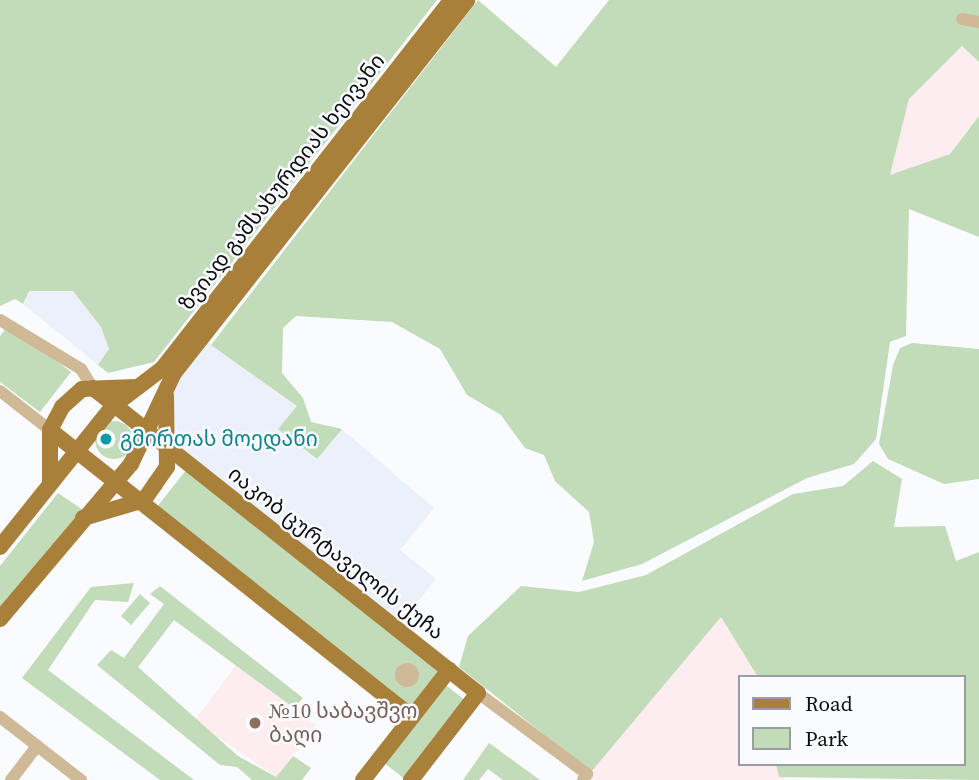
<!DOCTYPE html>
<html>
<head>
<meta charset="utf-8">
<style>
	body { margin:0 }
	#map { position:relative; width:979px; height:780px; overflow:hidden; background:#fafbff; font-family:"Source Serif 4","Noto Sans Georgian",serif }
	div>[style] { position:absolute }
	.built>* { inset:0; background:#ecf0fb }
	.industrial>* { inset:0; background:#fdedf0 }
	.education>* { inset:0; background:#fdedee }
	.green>* { inset:0; background:#c2dbb8 }
	.round { border-radius:50% }
	.minor>* { height:12px; margin:-6px; padding:0 6px; transform-origin:6px; border-radius:6px; background:#d0b997 }
	.minor>.ring { margin:-6px; padding:0; box-sizing:content-box; background:none; border:12px solid #d0b997; border-radius:50% }
	.major>* { height:16px; margin:-8px; padding:0 8px; transform-origin:8px; border-radius:8px; background:#a9803a }
	.dots>* { width:19px; height:19px; translate:-50% -50%; box-sizing:border-box; border:4px solid #fafbff; border-radius:50% }
	span { translate:-50% -50%; white-space:nowrap; text-align:center; line-height:1.15; -webkit-text-stroke:5px #fafbff; paint-order:stroke }
	.street-label { font-size:21px; color:#0f0f11 }
	.culture-label { font-size:21px; color:#0d838f }
	.left { translate:0 -50%; text-align:left }
	.education-label { font-size:21px; color:#785e54 }
	.legend { position:absolute; left:738px; top:675px; width:228px; height:91px; box-sizing:border-box; background:#fafbff; border:2px solid #9c9da0; margin:0; padding:9px 12px; list-style:none; font-size:21px; color:#0f0f11 }
	.legend li { display:flex; align-items:center; gap:14px; height:35px }
	.legend b { width:35px; border:2px solid #9c9da0 }
</style>
</head>
<body>
<div id="map">
	<div class="built">
		<i style="clip-path:polygon(56px 286px,73px 291px,101px 326px,109px 349px,98px 365px,23px 304px,29px 291px)"></i>
		<i style="clip-path:polygon(202px 338px,298px 406px,278px 429px,316px 459px,342px 429px,434px 508px,400px 550px,436px 579px,401px 623px,181px 449px,170px 400px,179px 371px)"></i>
	</div>
	<div class="industrial">
		<i style="clip-path:polygon(962px 46px,979px 62px,979px 116px,950px 154px,890px 176px,909px 99px)"></i>
		<i style="clip-path:polygon(721px 616px,758px 677px,739px 677px,739px 764px,776px 764px,785px 780px,592px 780px,591px 772px)"></i>
	</div>
	<div class="education">
		<i style="clip-path:polygon(236px 665px,316px 725px,276px 777px,194px 721px)"></i>
	</div>
	<div class="green">
		<i style="clip-path:polygon(0 0,437px 0,154px 362px,108px 373px,98px 365px,109px 349px,101px 327px,73px 291px,29px 291px,23px 304px,15px 299px,0 306px)"></i>
		<i style="clip-path:polygon(478px 0,556px 67px,609px 0,979px 0,979px 62px,962px 46px,909px 99px,890px 175px,950px 154px,979px 116px,979px 237px,909px 209px,906px 336px,890px 342px,876px 439px,854px 464px,807px 478px,642px 564px,582px 581px,594px 542px,589px 512px,555px 481px,544px 455px,525px 448px,501px 415px,467px 395px,440px 349px,392px 322px,296px 316px,283px 328px,282px 373px,303px 398px,311px 422px,342px 429px,317px 459px,278px 429px,297px 406px,211px 345px)"></i>
		<i style="clip-path:polygon(9px 324px,71px 372px,40px 412px,0 382px,0 336px)"></i>
		<i style="clip-path:polygon(912px 343px,979px 349px,979px 479px,944px 484px,888px 459px,879px 444px,893px 365px,900px 348px)"></i>
		<i class="round" style="left:95px;top:421px;width:38px;height:38px"></i>
		<i style="clip-path:polygon(873px 461px,902px 479px,894px 527px,945px 526px,956px 561px,979px 552px,979px 780px,779px 777px,776px 764px,963px 764px,963px 677px,758px 677px,721px 617px,591px 772px,459px 667px,468px 636px,521px 586px,579px 592px,646px 575px,793px 494px,843px 486px)"></i>
		<i style="clip-path:polygon(187px 469px,441px 670px,412px 709px,156px 508px)"></i>
		<i style="clip-path:polygon(58px 493px,86px 512px,0 615px,0 566px)"></i>
		<i style="clip-path:polygon(134px 583px,128px 602px,95px 600px,48px 670px,194px 780px,160px 780px,22px 678px,91px 587px)"></i>
		<i style="clip-path:polygon(160px 586px,303px 698px,294px 708px,174px 620px,138px 667px,238px 756px,276px 777px,293px 756px,311px 768px,302px 780px,252px 780px,237px 767px,220px 765px,97px 665px,111px 650px,124px 658px,164px 604px,150px 594px)"></i>
		<i style="clip-path:polygon(140px 594px,150px 603px,131px 625px,121px 616px)"></i>
		<i style="clip-path:polygon(443px 683px,466px 701px,406px 780px,383px 762px)"></i>
		<i style="clip-path:polygon(489px 743px,540px 780px,503px 780px,488px 769px,479px 780px,463px 780px)"></i>
	</div>
	<div class="minor">
		<i style="left:962px;top:19px;width:17px;rotate:10deg"></i>
		<i style="left:0;top:320px;width:95px;rotate:31.2deg"></i>
		<i style="left:81px;top:369px;width:22px;rotate:58deg"></i>
		<i style="left:0;top:391px;width:63px;rotate:38deg"></i>
		<i class="ring" style="left:401px;top:669px;width:0;height:0"></i>
		<i style="left:478px;top:693px;width:136px;rotate:36.6deg"></i>
		<i style="left:587px;top:774px;width:7px;rotate:124deg"></i>
		<i style="left:0;top:717px;width:103px;rotate:37.9deg"></i>
		<i style="left:11px;top:780px;width:43px;rotate:-52.6deg"></i>
	</div>
	<div class="major">
		<i style="left:93px;top:388px;width:491px;rotate:38.4deg"></i>
		<i style="left:478px;top:693px;width:110px;rotate:127.6deg"></i>
		<i style="left:50px;top:430px;width:462px;rotate:38.4deg"></i>
		<i style="left:50px;top:482px;width:52px;rotate:-90deg"></i>
		<i style="left:50px;top:430px;width:26px;rotate:-62deg"></i>
		<i style="left:62px;top:407px;width:27px;rotate:-42deg"></i>
		<i style="left:82px;top:389px;width:54px;rotate:-2.1deg"></i>
		<i style="left:83px;top:518px;width:64px;rotate:-16.4deg"></i>
		<i style="left:144px;top:500px;width:19px;rotate:-55deg"></i>
		<i style="left:155px;top:484px;width:21px;rotate:-55deg"></i>
		<i style="left:167px;top:467px;width:71px;rotate:-90.8deg"></i>
		<i style="left:0;top:547px;width:181px;rotate:-51.3deg"></i>
		<i style="left:113px;top:406px;width:61px;rotate:-37.1deg"></i>
		<i style="left:162px;top:369px;width:469px;rotate:-51.9deg"></i>
		<i style="left:0;top:619px;width:203px;rotate:-49.8deg"></i>
		<i style="left:131px;top:464px;width:101px;rotate:-64.7deg"></i>
		<i style="left:174px;top:373px;width:474px;rotate:-51.8deg"></i>
		<i style="left:363px;top:780px;width:140px;rotate:-52deg"></i>
	</div>
	<div class="dots">
		<i style="left:106px;top:439px;background:#0f9aa8"></i>
		<i style="left:255px;top:723px;background:#8d6e63"></i>
	</div>
	<div class="street-label">
		<span style="left:282px;top:182px;rotate:-52deg">ზვიად გამსახურდიას ხეივანი</span>
		<span style="left:336px;top:553px;rotate:38deg">იაკობ ცურტაველის ქუჩა</span>
	</div>
	<div class="culture-label">
		<span class="left" style="left:120px;top:439px">გმირთას მოედანი</span>
	</div>
	<div class="education-label">
		<span class="left" style="left:269px;top:723px">№10 საბავშვო<br>ბაღი</span>
	</div>
	<ul class="legend">
	<li><b style="height:9px;background:#a9803a"></b>Road</li>
	<li><b style="height:19px;background:#c2dbb8"></b>Park</li>
	</ul>
</div>
</body>
</html>
